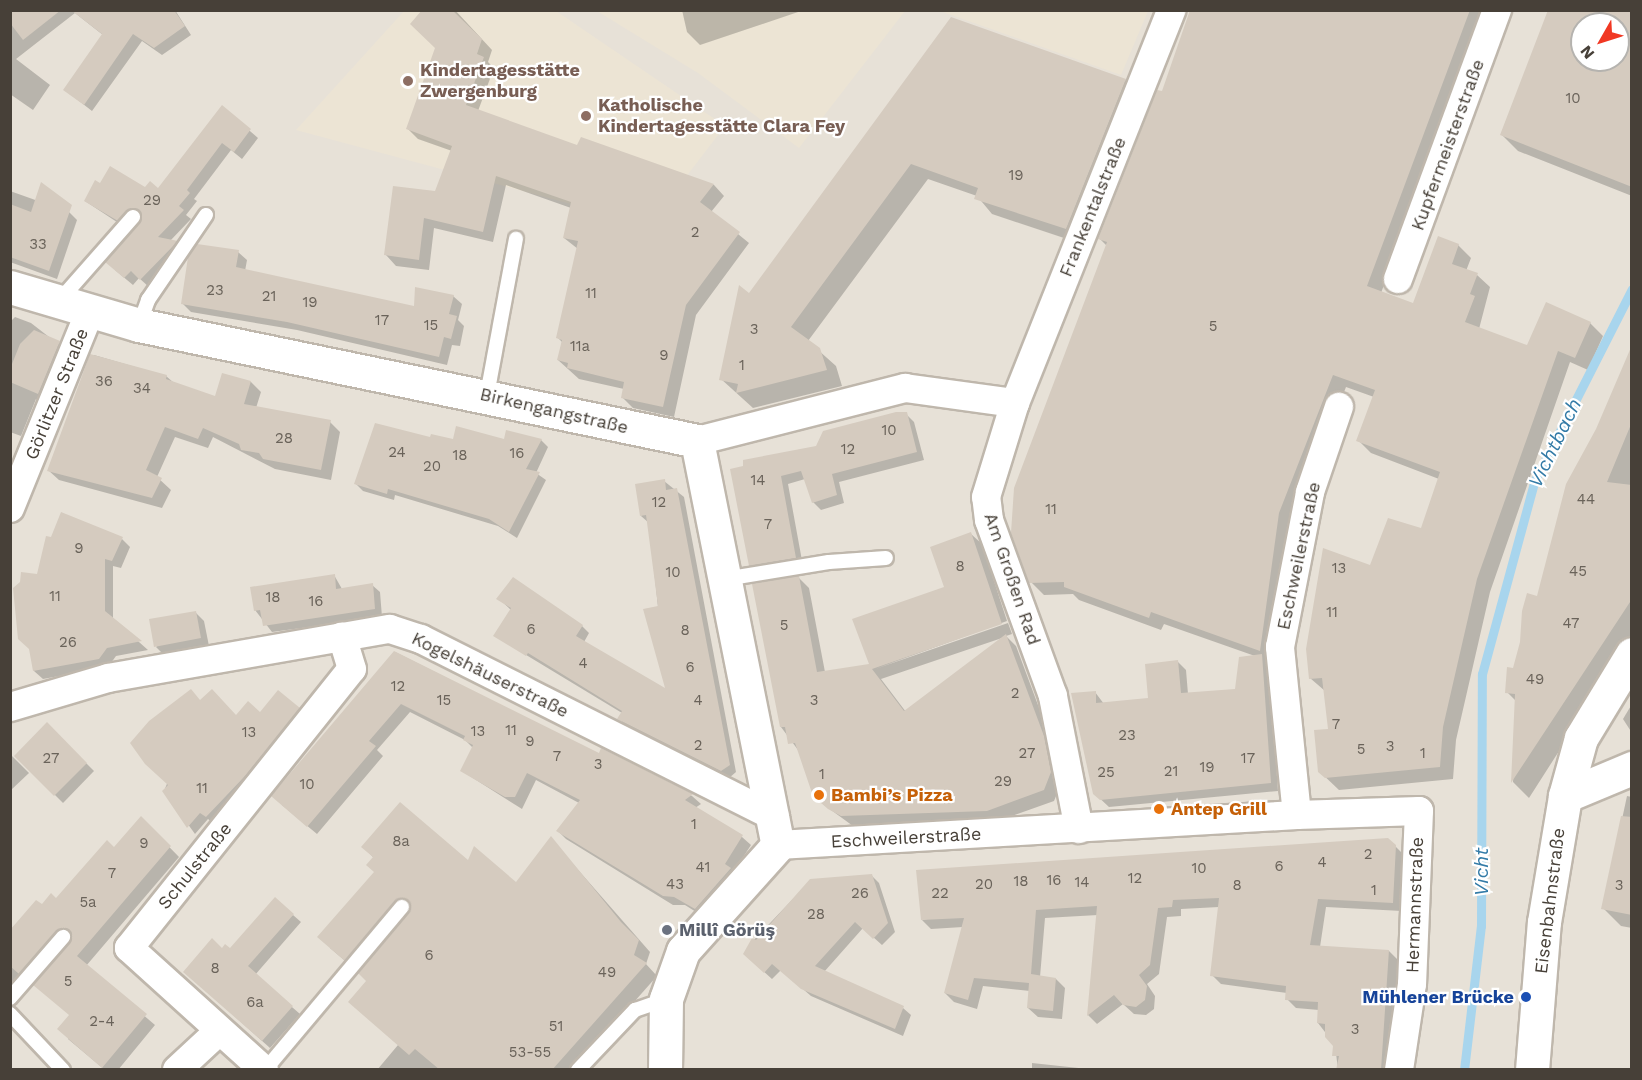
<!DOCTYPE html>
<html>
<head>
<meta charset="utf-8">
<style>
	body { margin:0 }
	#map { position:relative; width:1642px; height:1080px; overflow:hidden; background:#f4f0e9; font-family:"Work Sans",sans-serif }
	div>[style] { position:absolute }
	.residential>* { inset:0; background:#e7e1d7 }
	.education>* { inset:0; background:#ece4d4 }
	.shadow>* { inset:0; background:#0003 }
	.stream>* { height:9px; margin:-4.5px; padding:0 4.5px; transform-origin:4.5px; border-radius:4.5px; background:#a8d5ed }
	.building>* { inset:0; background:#d5cbbf }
	.roads { filter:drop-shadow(2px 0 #bfb7ac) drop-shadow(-2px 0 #bfb7ac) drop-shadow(0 2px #bfb7ac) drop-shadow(0 -2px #bfb7ac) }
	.service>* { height:14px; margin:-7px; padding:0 7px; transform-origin:7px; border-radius:7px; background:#fff }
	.minor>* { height:28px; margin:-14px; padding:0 14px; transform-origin:14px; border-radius:14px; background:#fff }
	.tertiary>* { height:33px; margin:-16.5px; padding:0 16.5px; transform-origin:16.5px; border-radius:16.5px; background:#fff }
	.dots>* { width:16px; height:16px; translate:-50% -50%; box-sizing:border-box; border:3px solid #fff; border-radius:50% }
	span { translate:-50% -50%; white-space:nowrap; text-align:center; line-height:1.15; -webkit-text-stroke:4.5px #fff; paint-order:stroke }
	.number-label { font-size:15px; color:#6a635a }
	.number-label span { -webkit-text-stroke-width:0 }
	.education-label { font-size:18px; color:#785e54; font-weight:700 }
	.left { translate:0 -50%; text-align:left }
	.street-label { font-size:18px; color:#474038 }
	.food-label { font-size:18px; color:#c56008; font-weight:700 }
	.worship-label { font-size:18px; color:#5b616d; font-weight:700 }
	.transit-label { font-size:18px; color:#164399; font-weight:700 }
	.right { translate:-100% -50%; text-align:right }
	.water-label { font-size:20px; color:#337ba7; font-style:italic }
	.frame { position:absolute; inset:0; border:12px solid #474038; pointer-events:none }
	.north { position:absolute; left:1570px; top:12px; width:60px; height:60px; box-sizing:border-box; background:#fff; border:2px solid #b5b3af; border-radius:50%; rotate:231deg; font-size:16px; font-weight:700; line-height:24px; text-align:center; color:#474038 }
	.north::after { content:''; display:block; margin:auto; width:21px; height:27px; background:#f13823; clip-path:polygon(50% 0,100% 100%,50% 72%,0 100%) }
</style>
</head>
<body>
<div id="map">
	<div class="residential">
		<i style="clip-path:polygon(evenodd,11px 11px,1631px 11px,1631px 1069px,11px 1069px,11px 11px,1582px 24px,1618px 24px,1618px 60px,1582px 60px,1582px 24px)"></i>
	</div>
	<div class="education">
		<i style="clip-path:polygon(405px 10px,556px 11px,725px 126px,649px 225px,296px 130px)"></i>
		<i style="clip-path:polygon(597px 11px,905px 10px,905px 11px,799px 148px,698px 73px)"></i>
		<i style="clip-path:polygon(940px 11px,1148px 10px,1148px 11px,1121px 75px)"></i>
	</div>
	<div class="shadow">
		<i style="clip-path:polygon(10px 10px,175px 10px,191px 35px,162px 55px,142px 41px,92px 111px,65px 90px,103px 35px,75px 13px,16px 59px,50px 85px,33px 110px,10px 94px)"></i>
		<i style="clip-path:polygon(424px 10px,455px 10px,492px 50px,488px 62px,494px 68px,478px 111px,578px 147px,581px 139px,714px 185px,724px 196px,711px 212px,749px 243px,696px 315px,674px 417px,633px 408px,622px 397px,624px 389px,579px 379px,558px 360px,562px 342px,558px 338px,578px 249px,564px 238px,571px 208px,506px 185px,493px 242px,434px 228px,429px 270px,396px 266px,386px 255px,436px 193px,452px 151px,418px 139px,408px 129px,436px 48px)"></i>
		<i style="clip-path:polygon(682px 10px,804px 10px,700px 45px,687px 32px)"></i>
		<i style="clip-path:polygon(1192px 10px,1487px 10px,1381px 293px,1413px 305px,1458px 245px,1471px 258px,1466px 271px,1477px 275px,1490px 287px,1479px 329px,1528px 347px,1590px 323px,1603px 336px,1588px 370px,1570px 362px,1490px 592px,1456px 740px,1453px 779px,1339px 790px,1319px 771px,1329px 730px,1325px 691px,1310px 678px,1371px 567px,1422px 530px,1439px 479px,1371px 453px,1358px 440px,1374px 397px,1346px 387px,1292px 526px,1269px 662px,1278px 791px,1109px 807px,1094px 793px,1095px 692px,1104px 704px,1150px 699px,1178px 662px,1186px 670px,1188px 694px,1237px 690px,1255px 656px,1164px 624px,1161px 630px,1079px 600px,1073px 594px,1044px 595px,1031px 582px,1107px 246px,1100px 239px,1163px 93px)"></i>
		<i style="clip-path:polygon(evenodd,1550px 10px,1632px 10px,1632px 196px,1518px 151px,1501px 134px,1550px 10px,1582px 24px,1618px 24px,1618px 60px,1582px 60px,1582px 24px)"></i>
		<i style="clip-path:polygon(952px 19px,1125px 80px,1141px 96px,1082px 244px,992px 214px,977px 196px,928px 179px,808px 341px,836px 366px,842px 386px,753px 408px,721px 379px,749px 296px)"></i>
		<i style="clip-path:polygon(222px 107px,258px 138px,242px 159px,231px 150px,194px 199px,197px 201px,186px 215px,191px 219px,170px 241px,184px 250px,149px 287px,139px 278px,133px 285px,115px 270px,142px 217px,126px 228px,85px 201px,101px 185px,158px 190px)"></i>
		<i style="clip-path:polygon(10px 191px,69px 212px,77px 220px,57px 279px,10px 262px)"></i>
		<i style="clip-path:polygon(238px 252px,247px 260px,245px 271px,415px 308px,453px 296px,462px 304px,458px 320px,464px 326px,460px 346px,452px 345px,447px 365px,297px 330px,191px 312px,183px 304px)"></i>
		<i style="clip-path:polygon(15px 317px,31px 323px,71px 354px,50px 405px,36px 399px,21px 436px,10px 432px,10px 322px)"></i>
		<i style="clip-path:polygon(1632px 349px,1632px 637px,1529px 798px,1513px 782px,1517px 702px,1507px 692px,1597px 429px)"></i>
		<i style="clip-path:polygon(94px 355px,166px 376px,174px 383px,216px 398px,223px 374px,251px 382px,261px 392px,256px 408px,330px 422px,340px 432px,331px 480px,275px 469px,213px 437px,208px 448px,175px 437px,157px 477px,171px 490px,162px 508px,59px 480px,48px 470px)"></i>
		<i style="clip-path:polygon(906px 414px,914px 422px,924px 460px,839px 482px,844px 503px,821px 510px,813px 502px,805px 479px,788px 484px,803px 566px,758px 573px,750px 565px,732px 470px,817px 447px)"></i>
		<i style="clip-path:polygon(431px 439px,541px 440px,548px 447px,536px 473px,546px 480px,517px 538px,498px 526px,395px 495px,394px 500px,363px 491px,355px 483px)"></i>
		<i style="clip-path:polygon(664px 481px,684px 497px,736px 772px,729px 778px,627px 726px,619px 719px,622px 713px,495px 636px,511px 610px,498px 598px,582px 626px,589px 633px,584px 642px,667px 691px,649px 523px,641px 516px)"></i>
		<i style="clip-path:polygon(evenodd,971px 534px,982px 544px,1007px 621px,875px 669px,1008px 623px,1012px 634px,1006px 636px,1016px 646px,1054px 748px,1061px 784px,1054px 801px,998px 821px,853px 826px,816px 799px,801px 754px,781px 727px,799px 578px,809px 588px,825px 672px,871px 666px,946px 588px,971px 534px,1002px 638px,906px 712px,881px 679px,1002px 638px)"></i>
		<i style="clip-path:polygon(122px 539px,130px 547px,121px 568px,113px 566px,113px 619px,148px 650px,116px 656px,108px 667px,43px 679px,34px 671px,30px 649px,38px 575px)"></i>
		<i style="clip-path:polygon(334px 575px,342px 589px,372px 585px,380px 592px,382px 617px,272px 632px,255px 610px)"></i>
		<i style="clip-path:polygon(195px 612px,204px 621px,209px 646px,164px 655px,156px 647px)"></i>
		<i style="clip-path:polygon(395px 652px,599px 755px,602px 750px,692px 796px,701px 804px,695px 808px,742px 837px,751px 845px,704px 917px,685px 905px,673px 905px,566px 839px,558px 831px,579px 803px,536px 780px,522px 809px,462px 771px,473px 748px,465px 740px,410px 712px,377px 750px,383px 756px,317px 834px,282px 805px)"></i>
		<i style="clip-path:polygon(201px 701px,236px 717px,299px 709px,306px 717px,214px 824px,208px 819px,195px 834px,164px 791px)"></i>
		<i style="clip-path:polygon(1632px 704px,1632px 733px,1623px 719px)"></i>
		<i style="clip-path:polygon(47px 724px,94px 771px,63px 803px,16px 756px)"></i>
		<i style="clip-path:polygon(10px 754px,29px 773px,10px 791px)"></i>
		<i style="clip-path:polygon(1627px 796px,1632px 797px,1632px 928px,1621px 926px,1603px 908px)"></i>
		<i style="clip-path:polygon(141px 818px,179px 857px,86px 966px,155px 1025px,118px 1070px,105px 1070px,68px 1039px,73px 938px,10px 998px,10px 932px,42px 906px,56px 900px,114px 849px)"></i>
		<i style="clip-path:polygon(551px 839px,650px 952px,646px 964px,657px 976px,574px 1070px,377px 1070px,398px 1045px,391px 935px,357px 971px,330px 948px,375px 872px,374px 858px,363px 847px,468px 862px,517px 884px)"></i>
		<i style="clip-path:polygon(1388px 839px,1405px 856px,1402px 911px,1326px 907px,1320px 947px,1389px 951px,1398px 960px,1391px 1070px,1338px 1070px,1335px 1045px,1318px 1023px,1319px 1010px,1296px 1008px,1287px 999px,1287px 993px,1221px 984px,1212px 975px,1219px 907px,1181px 909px,1181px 916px,1167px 917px,1159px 974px,1147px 984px,1155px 996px,1154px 1009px,1146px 1015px,1134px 1014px,1123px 1004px,1097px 1024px,1088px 1015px,1098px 915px,1045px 918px,1040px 977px,1056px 979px,1065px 988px,1062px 1019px,1038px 1017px,1028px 1008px,1030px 991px,983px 986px,977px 1009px,954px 1002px,945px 993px,963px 927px,931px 929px,922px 920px)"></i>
		<i style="clip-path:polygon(871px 875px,879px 883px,895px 932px,882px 945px,863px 928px,824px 972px,903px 1008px,911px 1015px,903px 1036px,811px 996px,781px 970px,772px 979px,752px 961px,750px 944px,811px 880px)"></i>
		<i style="clip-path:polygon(293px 915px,301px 922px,255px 975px,300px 1014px,270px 1048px,193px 979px,222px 950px,230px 950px)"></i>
		<i style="clip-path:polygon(1032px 1063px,1097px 1070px,1032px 1070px)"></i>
	</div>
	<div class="stream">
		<i style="left:1464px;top:1070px;width:145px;rotate:-83.3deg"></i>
		<i style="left:1481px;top:926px;width:252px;rotate:-89.8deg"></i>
		<i style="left:1482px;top:674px;width:199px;rotate:-74.8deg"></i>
		<i style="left:1534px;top:482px;width:216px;rotate:-63.1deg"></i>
	</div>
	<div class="building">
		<i style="clip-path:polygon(10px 10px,61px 10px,23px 40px,10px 23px)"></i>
		<i style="clip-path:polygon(71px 10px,174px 10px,185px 26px,154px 48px,133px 34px,84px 105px,63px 90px,102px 34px)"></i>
		<i style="clip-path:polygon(422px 10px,452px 10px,482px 39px,477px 54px,484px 57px,466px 105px,577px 145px,581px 137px,714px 184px,700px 202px,740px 232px,686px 305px,663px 407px,621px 398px,624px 382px,567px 368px,568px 363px,557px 360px,562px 340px,556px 338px,578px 241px,563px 238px,571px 202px,496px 176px,483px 232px,424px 218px,419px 260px,384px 255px,393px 186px,435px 191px,452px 146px,406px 129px,435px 48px,410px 24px)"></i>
		<i style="clip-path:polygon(1190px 10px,1470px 10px,1367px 286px,1413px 303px,1438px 236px,1459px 244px,1452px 264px,1478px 273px,1470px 294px,1475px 296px,1465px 322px,1527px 345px,1546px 302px,1591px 322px,1575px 358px,1558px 351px,1477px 579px,1443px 727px,1440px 767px,1325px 778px,1318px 772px,1314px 730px,1328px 729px,1322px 678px,1309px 679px,1306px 649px,1323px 548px,1370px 565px,1388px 518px,1421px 528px,1440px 472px,1356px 441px,1375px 390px,1333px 375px,1279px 513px,1260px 651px,1151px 612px,1149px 618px,1064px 587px,1064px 582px,1029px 583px,1011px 533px,1014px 488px,1107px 242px,1098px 239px,1157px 90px,1162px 91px)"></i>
		<i style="clip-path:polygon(evenodd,1548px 10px,1632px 10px,1632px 187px,1500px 135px,1548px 10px,1582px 24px,1618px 24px,1618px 60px,1582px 60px,1582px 24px)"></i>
		<i style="clip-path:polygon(951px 17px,1126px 79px,1066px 229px,974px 199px,978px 188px,911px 164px,791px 327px,820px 348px,827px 370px,736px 393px,738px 384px,719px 380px,739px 285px,749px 293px)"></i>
		<i style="clip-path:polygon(222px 105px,251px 129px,234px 152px,222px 143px,187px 190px,190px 193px,179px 206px,184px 210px,158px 237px,178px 241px,140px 280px,131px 271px,124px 278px,105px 262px,140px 223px,142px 215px,131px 208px,118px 221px,84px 201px,95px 180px,100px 183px,110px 166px,145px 187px,150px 181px,158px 188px)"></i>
		<i style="clip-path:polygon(41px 182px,72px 205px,49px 271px,10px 257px,10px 204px,31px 212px)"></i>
		<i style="clip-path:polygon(197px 244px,239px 250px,236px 267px,414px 306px,415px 287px,454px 295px,449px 314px,457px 316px,451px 339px,444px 337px,439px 357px,287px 322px,181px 304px,188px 257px)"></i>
		<i style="clip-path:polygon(34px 330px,60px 341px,38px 394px,10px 382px,10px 369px,20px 344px)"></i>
		<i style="clip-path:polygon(1632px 345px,1632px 422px,1607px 482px,1632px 485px,1632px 599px,1511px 783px,1515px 694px,1505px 693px,1507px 667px,1513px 668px,1520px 642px,1522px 611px,1527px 593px,1537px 596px,1566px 484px,1596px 429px)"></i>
		<i style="clip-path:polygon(90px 354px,167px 375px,166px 379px,215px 396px,222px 373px,251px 381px,244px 404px,331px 420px,321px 470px,263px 459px,259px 453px,241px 450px,239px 444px,203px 428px,198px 439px,165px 427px,146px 470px,162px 478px,152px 498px,47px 471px)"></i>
		<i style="clip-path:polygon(896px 412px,907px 412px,917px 452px,832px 474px,837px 495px,812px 503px,801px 471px,781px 476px,796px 558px,749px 566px,730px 469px,743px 466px,743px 460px,816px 446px,823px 431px)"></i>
		<i style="clip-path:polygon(375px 423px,430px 437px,431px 434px,453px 439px,456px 426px,504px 439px,506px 430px,542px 439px,526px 469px,540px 472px,509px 532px,489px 519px,388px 489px,387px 494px,354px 484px)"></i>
		<i style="clip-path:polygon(665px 479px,666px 490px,677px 488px,730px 765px,721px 771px,617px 719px,622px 711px,528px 653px,526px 656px,493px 636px,511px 608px,496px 599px,513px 577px,583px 625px,576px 636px,665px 688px,643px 609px,658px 606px,646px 515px,640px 516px,635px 484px)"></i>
		<i style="clip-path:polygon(61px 512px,123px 537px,112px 561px,105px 559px,105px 611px,142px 641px,107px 648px,99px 659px,33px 671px,29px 649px,18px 639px,13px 588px,20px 582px,21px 572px,37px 574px,46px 536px,51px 537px)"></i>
		<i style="clip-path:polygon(971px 532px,1002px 624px,872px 669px,904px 711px,1006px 634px,1044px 736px,1051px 772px,1044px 790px,987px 811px,841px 816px,828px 809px,813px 796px,795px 743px,788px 744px,785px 727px,780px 727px,752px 584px,799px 576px,817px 672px,869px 664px,852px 619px,944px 587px,930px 547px)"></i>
		<i style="clip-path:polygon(335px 574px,336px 589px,373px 583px,375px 609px,263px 626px,260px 610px,254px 611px,250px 587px)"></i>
		<i style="clip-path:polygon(196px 611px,201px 638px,154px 647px,149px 619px)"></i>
		<i style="clip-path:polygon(394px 651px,599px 753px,601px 748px,693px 794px,685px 800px,743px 835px,725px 864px,731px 868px,695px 909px,674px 897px,663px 896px,556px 831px,580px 800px,527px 773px,515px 797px,505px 797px,460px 771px,473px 745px,463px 740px,465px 736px,401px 704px,369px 741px,376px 746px,307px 827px,271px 796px)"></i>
		<i style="clip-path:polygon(1262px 654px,1271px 783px,1100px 800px,1093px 794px,1071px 693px,1096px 691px,1096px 703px,1148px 698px,1145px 664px,1178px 660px,1181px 693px,1235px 689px,1239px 657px)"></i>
		<i style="clip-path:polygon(191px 689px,200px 700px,212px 689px,236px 715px,248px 701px,260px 712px,278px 690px,300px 708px,246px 775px,206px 817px,200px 813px,187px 828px,162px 791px,168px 785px,145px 764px,130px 743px,149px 721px)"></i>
		<i style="clip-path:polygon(47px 722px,87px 763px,54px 796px,14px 756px)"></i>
		<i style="clip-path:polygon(400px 802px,468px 860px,474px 846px,516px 882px,551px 836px,621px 922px,639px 940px,634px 955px,647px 963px,552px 1070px,440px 1070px,415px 1049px,409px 1055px,348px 1002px,366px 981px,358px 973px,409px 913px,410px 903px,403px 898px,396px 901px,345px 961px,317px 937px,374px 872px,366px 865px,373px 857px,361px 847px)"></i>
		<i style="clip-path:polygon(141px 816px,171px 846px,77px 956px,147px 1014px,102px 1068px,57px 1029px,69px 1015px,33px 985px,70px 943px,71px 934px,64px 928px,57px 931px,19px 974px,10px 966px,10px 930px,36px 900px,42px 904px,51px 893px,56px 898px,107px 840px,114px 847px)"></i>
		<i style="clip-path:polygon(1621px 816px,1632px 817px,1632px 915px,1601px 909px)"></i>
		<i style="clip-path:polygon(1388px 838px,1396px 845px,1393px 903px,1318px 899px,1310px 945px,1389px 950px,1381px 1070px,1336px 1070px,1339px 1056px,1332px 1056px,1333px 1046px,1325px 1037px,1325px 1024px,1317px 1023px,1318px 1002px,1285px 1000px,1286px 986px,1210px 976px,1219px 898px,1173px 900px,1172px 907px,1158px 908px,1150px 965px,1139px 975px,1147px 986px,1145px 1000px,1136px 1007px,1123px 1005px,1114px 995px,1087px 1016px,1097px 906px,1036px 910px,1031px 974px,1056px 978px,1053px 1011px,1027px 1008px,1029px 983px,974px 978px,968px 1000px,944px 993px,964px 918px,921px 920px,916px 870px)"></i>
		<i style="clip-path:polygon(872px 874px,888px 923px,873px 939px,855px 922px,815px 966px,904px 1006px,895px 1029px,801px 989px,772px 964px,764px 973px,743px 954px,752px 938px,756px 940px,810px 879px)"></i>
		<i style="clip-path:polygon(275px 897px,294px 914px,248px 966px,293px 1006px,262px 1041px,183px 972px,212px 938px,222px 948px,225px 944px,230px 948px)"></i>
	</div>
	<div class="roads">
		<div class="service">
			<i style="left:59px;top:301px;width:112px;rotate:-48.6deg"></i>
			<i style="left:139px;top:325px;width:27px;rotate:-70deg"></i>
			<i style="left:148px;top:300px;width:103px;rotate:-55.7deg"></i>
			<i style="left:487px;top:395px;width:159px;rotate:-79.5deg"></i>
			<i style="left:725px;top:579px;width:105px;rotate:-9.3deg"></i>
			<i style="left:829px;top:562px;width:57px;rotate:-4deg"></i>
			<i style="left:10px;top:998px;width:81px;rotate:-49deg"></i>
			<i style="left:10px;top:1014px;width:77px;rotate:46.6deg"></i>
			<i style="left:265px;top:1070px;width:213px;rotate:-50deg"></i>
			<i style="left:578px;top:1070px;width:83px;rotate:-46.5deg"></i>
			<i style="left:635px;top:1010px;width:31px;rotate:-19deg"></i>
		</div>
		<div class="minor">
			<i style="left:1398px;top:279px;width:287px;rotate:-69.8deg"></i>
			<i style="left:697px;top:441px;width:215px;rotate:-14.3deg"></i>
			<i style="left:905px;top:388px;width:111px;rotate:7.8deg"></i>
			<i style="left:10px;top:508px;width:210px;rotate:-67.9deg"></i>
			<i style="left:10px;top:707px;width:102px;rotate:-16.5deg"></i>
			<i style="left:108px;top:678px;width:286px;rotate:-9.9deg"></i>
			<i style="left:390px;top:629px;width:33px;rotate:18deg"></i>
			<i style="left:421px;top:639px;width:396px;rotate:26.7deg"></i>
			<i style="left:1297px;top:815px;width:169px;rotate:-95.8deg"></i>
			<i style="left:1280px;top:647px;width:158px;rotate:-79deg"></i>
			<i style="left:1310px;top:492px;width:90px;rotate:-71.2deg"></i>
			<i style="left:1079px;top:829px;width:136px;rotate:-101.1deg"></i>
			<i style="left:1053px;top:696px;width:187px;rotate:-110deg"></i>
			<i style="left:989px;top:520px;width:23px;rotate:-97deg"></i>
			<i style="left:986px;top:497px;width:98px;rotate:-72.9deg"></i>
			<i style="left:1015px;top:403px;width:423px;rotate:-68.3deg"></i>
			<i style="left:778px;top:845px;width:520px;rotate:-3.31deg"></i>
			<i style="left:1297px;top:815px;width:122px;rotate:-1.9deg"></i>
			<i style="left:1419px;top:811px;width:173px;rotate:92.3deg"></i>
			<i style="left:1412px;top:984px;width:87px;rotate:98.6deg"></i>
			<i style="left:177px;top:1070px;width:57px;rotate:-42.9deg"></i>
			<i style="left:264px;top:1070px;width:182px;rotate:-137.9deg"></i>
			<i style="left:129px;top:948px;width:357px;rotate:-51.4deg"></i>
			<i style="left:352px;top:669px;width:34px;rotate:-107deg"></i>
		</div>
		<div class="tertiary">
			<i style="left:10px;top:287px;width:134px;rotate:16.4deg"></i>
			<i style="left:139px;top:325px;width:570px;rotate:11.74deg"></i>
			<i style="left:697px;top:441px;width:412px;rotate:78.7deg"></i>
			<i style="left:778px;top:845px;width:142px;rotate:131.9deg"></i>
			<i style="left:683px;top:951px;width:51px;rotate:109.5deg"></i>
			<i style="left:666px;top:999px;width:71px;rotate:90.8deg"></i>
			<i style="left:1565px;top:796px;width:73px;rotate:-22.7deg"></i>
			<i style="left:1532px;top:1070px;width:148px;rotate:-85.4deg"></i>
			<i style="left:1544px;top:922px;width:128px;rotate:-80.5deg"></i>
			<i style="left:1565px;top:796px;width:60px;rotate:-74.6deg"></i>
			<i style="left:1581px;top:738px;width:98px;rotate:-58.7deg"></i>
		</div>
	</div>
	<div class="dots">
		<i style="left:408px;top:81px;background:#8d6e63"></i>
		<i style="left:586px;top:116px;background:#8d6e63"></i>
		<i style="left:819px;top:795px;background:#e8710a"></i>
		<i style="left:1159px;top:809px;background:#e8710a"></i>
		<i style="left:667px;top:930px;background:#6b7280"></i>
		<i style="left:1526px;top:997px;background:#1a4fb4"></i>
	</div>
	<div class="number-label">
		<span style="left:1573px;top:99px">10</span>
		<span style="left:1016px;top:176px">19</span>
		<span style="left:152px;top:201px">29</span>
		<span style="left:695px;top:233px">2</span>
		<span style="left:38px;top:245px">33</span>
		<span style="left:215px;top:291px">23</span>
		<span style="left:591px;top:294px">11</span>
		<span style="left:269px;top:297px">21</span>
		<span style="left:310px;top:303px">19</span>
		<span style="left:382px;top:321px">17</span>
		<span style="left:431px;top:326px">15</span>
		<span style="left:1213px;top:327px">5</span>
		<span style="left:754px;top:330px">3</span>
		<span style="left:580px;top:347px">11a</span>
		<span style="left:664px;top:356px">9</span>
		<span style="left:742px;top:366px">1</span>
		<span style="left:104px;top:382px">36</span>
		<span style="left:142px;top:389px">34</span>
		<span style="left:889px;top:431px">10</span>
		<span style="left:284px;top:439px">28</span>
		<span style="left:848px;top:450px">12</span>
		<span style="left:397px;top:453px">24</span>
		<span style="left:517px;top:454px">16</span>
		<span style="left:460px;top:456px">18</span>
		<span style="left:432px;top:467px">20</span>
		<span style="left:758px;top:481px">14</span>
		<span style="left:1586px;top:500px">44</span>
		<span style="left:659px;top:503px">12</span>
		<span style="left:1051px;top:510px">11</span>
		<span style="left:768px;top:525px">7</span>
		<span style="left:79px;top:549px">9</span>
		<span style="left:960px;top:567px">8</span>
		<span style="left:1339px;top:569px">13</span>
		<span style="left:1578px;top:572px">45</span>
		<span style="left:673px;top:573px">10</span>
		<span style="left:55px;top:597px">11</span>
		<span style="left:273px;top:598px">18</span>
		<span style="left:316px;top:602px">16</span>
		<span style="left:1332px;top:613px">11</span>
		<span style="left:1571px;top:624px">47</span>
		<span style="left:784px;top:626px">5</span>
		<span style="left:531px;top:630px">6</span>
		<span style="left:685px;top:631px">8</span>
		<span style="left:68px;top:643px">26</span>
		<span style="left:583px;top:664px">4</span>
		<span style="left:690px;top:668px">6</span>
		<span style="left:1535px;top:680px">49</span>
		<span style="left:398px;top:687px">12</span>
		<span style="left:1015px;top:694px">2</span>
		<span style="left:444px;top:701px">15</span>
		<span style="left:698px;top:701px">4</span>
		<span style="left:814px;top:701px">3</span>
		<span style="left:1336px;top:725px">7</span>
		<span style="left:511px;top:731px">11</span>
		<span style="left:478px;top:732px">13</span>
		<span style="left:249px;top:733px">13</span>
		<span style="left:1127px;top:736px">23</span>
		<span style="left:530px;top:742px">9</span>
		<span style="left:698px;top:746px">2</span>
		<span style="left:1390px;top:747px">3</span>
		<span style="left:1361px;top:750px">5</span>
		<span style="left:1027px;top:754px">27</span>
		<span style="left:1423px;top:754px">1</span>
		<span style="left:557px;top:757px">7</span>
		<span style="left:51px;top:759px">27</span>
		<span style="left:1248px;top:759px">17</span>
		<span style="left:598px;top:765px">3</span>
		<span style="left:1207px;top:768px">19</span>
		<span style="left:1171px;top:772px">21</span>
		<span style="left:1106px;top:773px">25</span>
		<span style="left:822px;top:775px">1</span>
		<span style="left:1003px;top:782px">29</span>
		<span style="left:307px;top:785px">10</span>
		<span style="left:202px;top:789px">11</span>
		<span style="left:694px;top:825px">1</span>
		<span style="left:401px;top:842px">8a</span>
		<span style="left:144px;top:844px">9</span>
		<span style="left:1368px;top:855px">2</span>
		<span style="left:1322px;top:863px">4</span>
		<span style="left:1279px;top:867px">6</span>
		<span style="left:703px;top:868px">41</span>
		<span style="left:1199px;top:869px">10</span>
		<span style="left:112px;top:874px">7</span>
		<span style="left:1135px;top:879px">12</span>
		<span style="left:1054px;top:881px">16</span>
		<span style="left:1021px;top:882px">18</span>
		<span style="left:1082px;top:883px">14</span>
		<span style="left:675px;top:885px">43</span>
		<span style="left:984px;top:885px">20</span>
		<span style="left:1237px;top:886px">8</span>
		<span style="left:1619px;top:886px">3</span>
		<span style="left:1374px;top:891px">1</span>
		<span style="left:860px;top:894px">26</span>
		<span style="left:940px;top:894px">22</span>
		<span style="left:88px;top:903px">5a</span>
		<span style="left:816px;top:915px">28</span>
		<span style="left:429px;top:956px">6</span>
		<span style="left:215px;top:969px">8</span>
		<span style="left:607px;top:973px">49</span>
		<span style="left:68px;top:982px">5</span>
		<span style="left:255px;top:1003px">6a</span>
		<span style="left:102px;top:1022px">2-4</span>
		<span style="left:556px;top:1027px">51</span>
		<span style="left:1355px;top:1030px">3</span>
		<span style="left:530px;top:1053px">53-55</span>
	</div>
	<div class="education-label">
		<span class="left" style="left:420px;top:81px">Kindertagesstätte<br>Zwergenburg</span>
		<span class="left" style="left:598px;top:116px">Katholische<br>Kindertagesstätte Clara Fey</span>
	</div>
	<div class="street-label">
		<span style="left:1448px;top:145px;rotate:-70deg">Kupfermeisterstraße</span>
		<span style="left:1093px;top:207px;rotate:-68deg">Frankentalstraße</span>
		<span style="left:57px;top:394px;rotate:-68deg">Görlitzer Straße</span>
		<span style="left:554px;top:411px;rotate:13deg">Birkengangstraße</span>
		<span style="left:1299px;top:556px;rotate:-78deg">Eschweilerstraße</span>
		<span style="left:1012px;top:579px;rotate:71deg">Am Großen Rad</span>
		<span style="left:490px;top:675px;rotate:26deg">Kogelshäuserstraße</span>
		<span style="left:906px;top:838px;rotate:-3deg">Eschweilerstraße</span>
		<span style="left:195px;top:866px;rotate:-51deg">Schulstraße</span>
		<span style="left:1550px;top:901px;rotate:-83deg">Eisenbahnstraße</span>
		<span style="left:1415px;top:905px;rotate:-88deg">Hermannstraße</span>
	</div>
	<div class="food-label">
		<span class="left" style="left:831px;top:795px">Bambi’s Pizza</span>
		<span class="left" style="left:1171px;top:809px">Antep Grill</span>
	</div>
	<div class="worship-label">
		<span class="left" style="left:679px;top:930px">Millî Görüş</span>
	</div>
	<div class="transit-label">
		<span class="right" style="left:1514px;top:997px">Mühlener Brücke</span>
	</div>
	<div class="water-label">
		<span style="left:1555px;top:443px;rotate:-64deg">Vichtbach</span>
		<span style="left:1481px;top:872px;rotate:-90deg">Vicht</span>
	</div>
	<div class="frame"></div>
	<div class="north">N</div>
</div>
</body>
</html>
